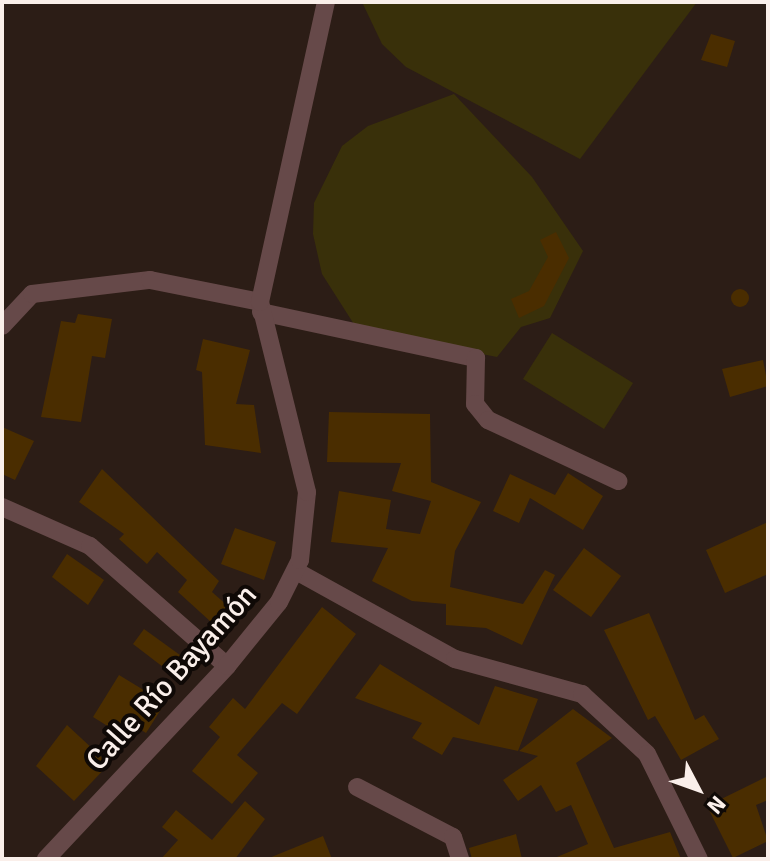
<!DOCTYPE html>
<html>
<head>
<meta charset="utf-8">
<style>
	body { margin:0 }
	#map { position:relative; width:770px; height:861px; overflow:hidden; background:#2c1d16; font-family:Signika,sans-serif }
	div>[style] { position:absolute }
	.green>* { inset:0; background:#39300a }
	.building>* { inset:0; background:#4a2d00 }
	.round { border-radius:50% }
	.minor>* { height:18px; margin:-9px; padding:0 9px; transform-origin:9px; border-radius:9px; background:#664949 }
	span { translate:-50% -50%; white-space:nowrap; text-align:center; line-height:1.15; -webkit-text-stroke:8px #0f0906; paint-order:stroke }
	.street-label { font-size:30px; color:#faefea }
	.frame { position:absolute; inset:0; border:4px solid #faefea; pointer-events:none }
	.north { position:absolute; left:658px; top:749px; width:80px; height:80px; -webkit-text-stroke:6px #0f0906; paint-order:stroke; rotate:131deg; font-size:22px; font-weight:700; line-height:32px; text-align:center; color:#faefea }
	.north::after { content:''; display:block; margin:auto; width:28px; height:36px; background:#faefea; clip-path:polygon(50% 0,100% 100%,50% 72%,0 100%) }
</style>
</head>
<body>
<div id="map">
	<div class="green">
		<i style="clip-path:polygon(362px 2px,697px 2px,580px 159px,406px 67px,382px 44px)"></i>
		<i style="clip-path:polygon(454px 94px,532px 177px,583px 251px,550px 318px,521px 327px,497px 357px,357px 329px,322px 274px,313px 234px,314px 203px,342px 146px,368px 126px)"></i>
		<i style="clip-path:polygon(552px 333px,633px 383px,604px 429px,523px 379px)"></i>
	</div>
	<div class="building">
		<i style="clip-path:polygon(711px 34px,735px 41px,727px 67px,701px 60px)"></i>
		<i style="clip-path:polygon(556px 232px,569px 258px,544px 306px,519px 318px,511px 299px,529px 291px,548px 257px,540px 240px)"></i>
		<i class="round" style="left:731px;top:289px;width:18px;height:18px"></i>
		<i style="clip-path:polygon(78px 314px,112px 319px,105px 358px,92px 356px,81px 422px,41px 417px,61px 321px,75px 323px)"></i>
		<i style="clip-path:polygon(203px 339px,250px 350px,236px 404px,254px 405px,261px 453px,205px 445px,202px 372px,196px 370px)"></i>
		<i style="clip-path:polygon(763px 360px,768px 386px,730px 397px,722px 369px)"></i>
		<i style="clip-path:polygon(329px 412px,430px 414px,431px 482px,481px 502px,455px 551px,450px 587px,523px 604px,545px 570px,555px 575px,522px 645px,486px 628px,446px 625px,446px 604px,412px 601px,372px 581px,388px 548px,331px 542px,339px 491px,391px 500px,386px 529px,420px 534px,431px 501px,392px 491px,401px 463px,327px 462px)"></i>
		<i style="clip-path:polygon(2px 427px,34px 441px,15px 480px,2px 474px)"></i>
		<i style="clip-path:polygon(102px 469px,219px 581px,212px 592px,237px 614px,222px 632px,178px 592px,187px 580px,157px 552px,147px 564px,119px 539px,124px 534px,79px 502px)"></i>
		<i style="clip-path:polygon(568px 473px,603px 496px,583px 530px,530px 498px,519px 523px,493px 511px,510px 474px,555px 495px)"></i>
		<i style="clip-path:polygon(768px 522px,768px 574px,725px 593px,706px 550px)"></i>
		<i style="clip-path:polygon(235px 528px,276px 542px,264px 580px,221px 564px)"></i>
		<i style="clip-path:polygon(584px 548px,621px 576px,591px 617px,553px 590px)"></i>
		<i style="clip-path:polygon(67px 554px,104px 580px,88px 605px,52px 577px)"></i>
		<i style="clip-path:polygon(322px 607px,356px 634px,297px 714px,282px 703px,237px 755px,258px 773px,232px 804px,192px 771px,220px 737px,209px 727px,233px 698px,245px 709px)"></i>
		<i style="clip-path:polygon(649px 613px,695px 720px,704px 715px,719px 739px,681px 760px,655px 716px,648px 720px,604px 630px)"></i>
		<i style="clip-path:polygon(144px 629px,191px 663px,180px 680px,133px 644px)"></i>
		<i style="clip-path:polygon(380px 664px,479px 725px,495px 686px,538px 699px,518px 751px,453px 737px,442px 755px,412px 738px,422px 723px,355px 698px)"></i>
		<i style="clip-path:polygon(119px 675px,165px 703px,146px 733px,138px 728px,130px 740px,93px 717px)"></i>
		<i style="clip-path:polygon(573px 709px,612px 738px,576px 763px,614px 848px,670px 832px,681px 859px,552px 859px,588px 844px,571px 805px,556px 812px,541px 785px,518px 801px,503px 780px,538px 756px,519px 751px)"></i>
		<i style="clip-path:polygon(67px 725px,109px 764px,74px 801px,36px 766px)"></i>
		<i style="clip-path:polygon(768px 776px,768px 800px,756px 805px,768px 841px,733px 858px,707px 806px)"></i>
		<i style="clip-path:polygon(245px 801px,265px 819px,235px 859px,161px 859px,178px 840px,162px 827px,176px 810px,212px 840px)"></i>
		<i style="clip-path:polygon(516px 834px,522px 859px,472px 859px,469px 848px)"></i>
		<i style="clip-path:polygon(323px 836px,332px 859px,269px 859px,269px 858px)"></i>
	</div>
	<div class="minor">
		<i style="left:261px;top:312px;width:220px;rotate:12.1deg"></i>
		<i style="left:476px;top:358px;width:46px;rotate:91.2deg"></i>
		<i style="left:475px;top:404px;width:21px;rotate:51deg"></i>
		<i style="left:488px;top:420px;width:144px;rotate:25.1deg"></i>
		<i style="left:2px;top:326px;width:44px;rotate:-46.8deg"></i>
		<i style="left:32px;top:294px;width:119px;rotate:-6.8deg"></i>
		<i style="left:150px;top:280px;width:112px;rotate:11.3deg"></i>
		<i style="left:2px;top:507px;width:96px;rotate:23.9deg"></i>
		<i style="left:90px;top:546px;width:182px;rotate:41.2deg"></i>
		<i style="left:296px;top:571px;width:182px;rotate:29deg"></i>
		<i style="left:455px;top:659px;width:132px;rotate:15.4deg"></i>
		<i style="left:582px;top:694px;width:88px;rotate:42.7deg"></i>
		<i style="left:647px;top:754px;width:117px;rotate:63.7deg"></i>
		<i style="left:357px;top:787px;width:108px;rotate:27.5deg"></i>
		<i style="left:453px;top:837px;width:23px;rotate:72deg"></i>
		<i style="left:46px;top:859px;width:265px;rotate:-46.8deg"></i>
		<i style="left:227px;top:666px;width:82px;rotate:-50.9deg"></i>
		<i style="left:279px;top:602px;width:47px;rotate:-63.4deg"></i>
		<i style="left:300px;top:560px;width:68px;rotate:-84.1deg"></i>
		<i style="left:307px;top:492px;width:196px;rotate:-103.9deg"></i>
		<i style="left:260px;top:302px;width:307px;rotate:-77.6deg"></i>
	</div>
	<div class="street-label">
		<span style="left:172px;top:678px;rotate:-48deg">Calle Río Bayamón</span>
	</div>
	<div class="frame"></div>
	<div class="north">N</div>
</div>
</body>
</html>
